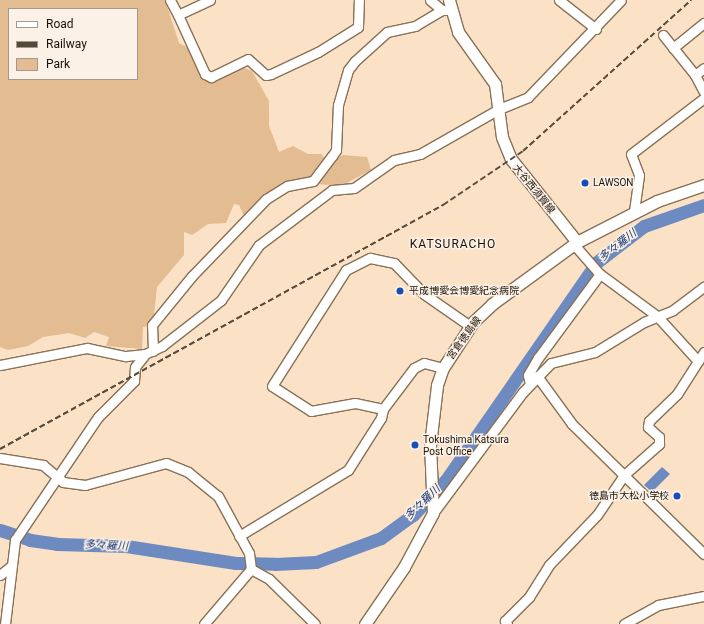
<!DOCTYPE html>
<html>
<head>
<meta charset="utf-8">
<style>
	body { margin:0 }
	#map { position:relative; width:704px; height:624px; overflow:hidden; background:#fbe1c5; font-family:Roboto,"Noto Sans JP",sans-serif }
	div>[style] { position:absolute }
	.green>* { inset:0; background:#e3bc91 }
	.water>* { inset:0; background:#6d8bc1 }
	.river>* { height:13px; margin:-6.5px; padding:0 6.5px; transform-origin:6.5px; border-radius:6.5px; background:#6d8bc1 }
	.roads { filter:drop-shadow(1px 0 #887157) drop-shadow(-1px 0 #887157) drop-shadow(0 1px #887157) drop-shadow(0 -1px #887157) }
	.minor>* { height:9px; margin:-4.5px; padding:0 4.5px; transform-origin:4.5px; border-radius:4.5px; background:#fff }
	.major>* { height:11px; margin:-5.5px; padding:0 5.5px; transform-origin:5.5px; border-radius:5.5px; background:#fff }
	.rail>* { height:2px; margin-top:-1px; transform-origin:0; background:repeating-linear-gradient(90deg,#55493a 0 6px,transparent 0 9px) }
	.dots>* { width:11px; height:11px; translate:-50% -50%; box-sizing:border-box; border:2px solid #fcf1e6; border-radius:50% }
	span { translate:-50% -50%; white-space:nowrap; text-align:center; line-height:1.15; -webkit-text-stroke:3px #fcf1e6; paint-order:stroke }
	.poi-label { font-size:10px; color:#1a1208 }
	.left { translate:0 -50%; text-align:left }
	.right { translate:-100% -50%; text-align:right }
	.street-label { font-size:10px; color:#1a1208 }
	.water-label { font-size:11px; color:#143577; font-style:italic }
	.quarter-label { font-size:12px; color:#1a1208; letter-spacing:1px }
	.legend { position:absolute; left:8px; top:8px; width:130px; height:72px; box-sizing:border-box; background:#fcf1e6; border:1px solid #a2988d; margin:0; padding:5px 7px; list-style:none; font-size:12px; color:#1a1208 }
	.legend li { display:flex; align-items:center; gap:8px; height:20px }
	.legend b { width:20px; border:1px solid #a2988d }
</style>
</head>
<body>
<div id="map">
	<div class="green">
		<i style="clip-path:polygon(evenodd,0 0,165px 0,179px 43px,191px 49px,203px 75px,242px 67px,252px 71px,269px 101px,269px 126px,279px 152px,293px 146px,308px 154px,321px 154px,329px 163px,343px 155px,367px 157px,371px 170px,341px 186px,305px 183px,262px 196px,244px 216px,239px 205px,234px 204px,226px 223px,208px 224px,192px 235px,184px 232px,184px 255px,157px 287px,154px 315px,149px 326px,143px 327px,142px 349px,106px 346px,109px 337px,94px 332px,85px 338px,69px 333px,43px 337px,28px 346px,8px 350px,0 347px,0 0,9px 9px,137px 9px,137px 79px,9px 79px,9px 9px)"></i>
	</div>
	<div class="water">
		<i style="clip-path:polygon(662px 467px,670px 474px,652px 492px,644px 485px)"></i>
	</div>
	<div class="river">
		<i style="left:0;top:530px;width:32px;rotate:18deg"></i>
		<i style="left:30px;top:540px;width:27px;rotate:8deg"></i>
		<i style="left:57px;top:544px;width:69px;rotate:1.7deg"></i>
		<i style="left:126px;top:546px;width:111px;rotate:8.8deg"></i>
		<i style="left:236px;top:563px;width:39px;rotate:1deg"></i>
		<i style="left:275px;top:564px;width:41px;rotate:-2.8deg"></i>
		<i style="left:316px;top:562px;width:69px;rotate:-20.3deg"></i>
		<i style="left:381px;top:538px;width:39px;rotate:-36deg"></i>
		<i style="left:413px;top:515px;width:48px;rotate:-46.7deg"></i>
		<i style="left:446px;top:480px;width:265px;rotate:-55.3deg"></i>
		<i style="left:597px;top:262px;width:59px;rotate:-37.5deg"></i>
		<i style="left:644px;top:226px;width:64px;rotate:-19.3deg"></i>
	</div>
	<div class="roads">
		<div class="minor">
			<i style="left:170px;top:0;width:17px;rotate:62deg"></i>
			<i style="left:210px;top:0;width:35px;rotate:155deg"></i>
			<i style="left:178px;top:15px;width:65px;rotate:65.4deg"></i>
			<i style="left:205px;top:74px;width:7px;rotate:27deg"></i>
			<i style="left:211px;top:77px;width:41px;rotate:-25.9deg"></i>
			<i style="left:248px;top:59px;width:24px;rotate:42deg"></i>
			<i style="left:266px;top:75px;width:5px;rotate:-11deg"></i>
			<i style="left:271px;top:74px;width:52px;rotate:-25.1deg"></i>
			<i style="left:318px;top:52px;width:47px;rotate:-32deg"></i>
			<i style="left:358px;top:27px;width:27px;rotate:-88deg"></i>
			<i style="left:430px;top:0;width:16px;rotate:40deg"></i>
			<i style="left:559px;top:0;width:47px;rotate:38.1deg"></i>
			<i style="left:663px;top:35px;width:51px;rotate:51.3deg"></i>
			<i style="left:695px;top:75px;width:19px;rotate:62deg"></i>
			<i style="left:673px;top:48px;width:40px;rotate:-39deg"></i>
			<i style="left:695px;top:75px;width:11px;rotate:-38deg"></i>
			<i style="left:634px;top:211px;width:36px;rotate:-82deg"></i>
			<i style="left:639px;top:175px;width:22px;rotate:-111deg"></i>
			<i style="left:631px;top:154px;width:92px;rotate:-37.5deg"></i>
			<i style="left:577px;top:242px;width:6px;rotate:90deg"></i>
			<i style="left:577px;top:248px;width:35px;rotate:49deg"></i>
			<i style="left:600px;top:274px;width:71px;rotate:36.4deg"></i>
			<i style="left:657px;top:316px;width:61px;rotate:47.7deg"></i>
			<i style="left:153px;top:351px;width:26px;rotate:-92deg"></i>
			<i style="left:152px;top:325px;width:63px;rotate:-50.8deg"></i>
			<i style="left:192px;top:276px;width:107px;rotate:-46.1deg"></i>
			<i style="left:266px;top:199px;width:25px;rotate:-32deg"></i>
			<i style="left:287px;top:186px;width:26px;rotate:-11deg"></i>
			<i style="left:313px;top:181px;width:31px;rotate:-53deg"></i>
			<i style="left:332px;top:156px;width:7px;rotate:-56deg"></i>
			<i style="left:336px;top:150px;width:45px;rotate:-87.5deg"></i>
			<i style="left:338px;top:105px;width:36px;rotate:-74deg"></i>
			<i style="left:348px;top:70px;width:11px;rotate:-52deg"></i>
			<i style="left:355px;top:61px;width:43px;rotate:-42.2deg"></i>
			<i style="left:387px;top:32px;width:29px;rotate:-12deg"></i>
			<i style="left:415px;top:26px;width:31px;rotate:-31deg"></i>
			<i style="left:442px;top:10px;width:8px"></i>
			<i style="left:0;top:365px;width:89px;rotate:-11.1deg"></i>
			<i style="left:87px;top:348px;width:40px;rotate:12deg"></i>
			<i style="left:126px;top:356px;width:19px;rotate:-6deg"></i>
			<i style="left:537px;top:376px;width:59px;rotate:53.9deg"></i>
			<i style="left:572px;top:424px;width:185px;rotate:44.6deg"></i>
			<i style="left:530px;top:384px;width:9px;rotate:-103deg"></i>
			<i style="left:528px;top:375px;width:20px;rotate:-60deg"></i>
			<i style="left:538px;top:358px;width:104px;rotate:-53.6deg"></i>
			<i style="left:383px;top:409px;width:29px;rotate:-168deg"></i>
			<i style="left:355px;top:403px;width:45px;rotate:169.7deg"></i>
			<i style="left:311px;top:411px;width:46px;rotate:-147.3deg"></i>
			<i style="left:272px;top:386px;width:138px;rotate:-57.5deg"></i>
			<i style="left:346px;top:270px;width:27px;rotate:-27deg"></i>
			<i style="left:370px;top:258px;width:25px;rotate:12deg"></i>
			<i style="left:394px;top:263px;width:43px;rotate:45.9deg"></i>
			<i style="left:424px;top:294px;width:56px;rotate:34.8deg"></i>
			<i style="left:0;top:458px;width:44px;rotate:9.2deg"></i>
			<i style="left:43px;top:465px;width:26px;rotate:40deg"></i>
			<i style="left:63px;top:482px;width:22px;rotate:8deg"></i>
			<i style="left:85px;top:485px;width:84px;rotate:-15.2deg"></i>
			<i style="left:166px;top:463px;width:24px;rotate:22deg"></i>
			<i style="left:188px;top:472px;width:38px;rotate:39deg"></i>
			<i style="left:218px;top:496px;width:65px;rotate:61.5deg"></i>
			<i style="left:249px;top:553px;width:16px;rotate:83deg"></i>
			<i style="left:251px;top:569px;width:21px;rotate:29deg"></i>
			<i style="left:269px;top:579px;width:64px;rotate:44.4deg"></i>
			<i style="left:433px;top:513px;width:151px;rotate:-53.4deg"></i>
			<i style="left:523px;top:392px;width:40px;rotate:-46deg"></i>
			<i style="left:551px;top:363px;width:45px;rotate:-14deg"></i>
			<i style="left:595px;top:352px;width:57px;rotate:-31.5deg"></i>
			<i style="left:644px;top:322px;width:31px;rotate:-22deg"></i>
			<i style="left:673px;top:310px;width:39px;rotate:-37deg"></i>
			<i style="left:239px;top:536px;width:127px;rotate:-31.2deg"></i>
			<i style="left:348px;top:470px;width:62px;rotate:-57.6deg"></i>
			<i style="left:381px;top:418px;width:9px;rotate:-77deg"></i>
			<i style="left:383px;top:409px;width:51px;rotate:-52.9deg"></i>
			<i style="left:414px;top:368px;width:11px;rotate:-27deg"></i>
			<i style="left:424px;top:363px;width:20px;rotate:15deg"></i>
			<i style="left:0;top:575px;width:13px;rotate:-39deg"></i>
			<i style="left:5px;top:624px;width:85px;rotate:-83.2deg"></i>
			<i style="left:15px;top:540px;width:148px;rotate:-56deg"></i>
			<i style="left:98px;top:417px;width:51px;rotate:-45deg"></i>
			<i style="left:134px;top:381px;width:14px;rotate:-86deg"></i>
			<i style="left:135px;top:367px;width:16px;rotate:-52deg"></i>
			<i style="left:145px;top:354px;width:19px;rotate:-25deg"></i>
			<i style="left:162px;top:346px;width:75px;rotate:-37.9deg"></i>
			<i style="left:221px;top:300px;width:67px;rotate:-55.4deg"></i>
			<i style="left:259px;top:245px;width:91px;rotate:-37deg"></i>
			<i style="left:332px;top:190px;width:22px;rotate:-5deg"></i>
			<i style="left:354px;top:188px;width:49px;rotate:-35deg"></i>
			<i style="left:394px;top:160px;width:27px;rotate:-13deg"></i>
			<i style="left:420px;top:154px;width:91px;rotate:-29.7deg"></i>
			<i style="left:499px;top:109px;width:31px;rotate:-22deg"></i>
			<i style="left:528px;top:97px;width:134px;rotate:-46.2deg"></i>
			<i style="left:204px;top:624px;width:72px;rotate:-49.5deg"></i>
			<i style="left:507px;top:624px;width:4px;rotate:-124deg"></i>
			<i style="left:505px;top:621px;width:34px;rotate:-45deg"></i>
			<i style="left:529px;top:597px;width:38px;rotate:-58deg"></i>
			<i style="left:549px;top:565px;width:69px;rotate:-46.2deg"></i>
			<i style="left:597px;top:515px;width:48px;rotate:-56deg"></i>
			<i style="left:624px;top:475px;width:47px;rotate:-41.5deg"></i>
			<i style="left:659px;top:444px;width:7px;rotate:-90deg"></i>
			<i style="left:659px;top:437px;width:15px;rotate:-138deg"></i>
			<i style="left:648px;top:427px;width:6px;rotate:-81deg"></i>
			<i style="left:649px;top:421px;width:39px;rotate:-44deg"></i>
			<i style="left:677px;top:394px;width:50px;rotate:-57.3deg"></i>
			<i style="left:624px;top:624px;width:39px;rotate:-29deg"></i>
			<i style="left:658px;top:605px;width:47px;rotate:-11.1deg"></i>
		</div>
		<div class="major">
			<i style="left:449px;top:0;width:33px;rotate:74deg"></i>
			<i style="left:458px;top:32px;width:64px;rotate:54.6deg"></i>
			<i style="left:495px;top:84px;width:53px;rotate:82.5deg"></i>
			<i style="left:502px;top:137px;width:24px;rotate:68deg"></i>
			<i style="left:511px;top:159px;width:106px;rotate:51.5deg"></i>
			<i style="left:365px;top:624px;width:69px;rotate:-55.6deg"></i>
			<i style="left:404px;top:567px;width:61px;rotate:-61.8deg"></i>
			<i style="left:433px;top:513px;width:68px;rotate:-92.5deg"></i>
			<i style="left:430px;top:445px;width:60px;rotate:-83.3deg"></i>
			<i style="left:437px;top:385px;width:18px;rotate:-71deg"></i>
			<i style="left:443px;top:368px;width:55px;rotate:-56.9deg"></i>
			<i style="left:473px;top:322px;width:26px;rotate:-43deg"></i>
			<i style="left:492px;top:304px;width:105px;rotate:-36.1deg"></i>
			<i style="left:577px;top:242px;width:90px;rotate:-27.1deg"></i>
			<i style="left:657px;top:201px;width:50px;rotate:-18.8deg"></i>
		</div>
	</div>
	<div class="rail">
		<i style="left:0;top:449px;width:506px;rotate:-28.85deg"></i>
		<i style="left:443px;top:205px;width:97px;rotate:-34deg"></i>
		<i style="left:523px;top:151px;width:226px;rotate:-41.9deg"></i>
	</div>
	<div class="dots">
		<i style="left:585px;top:183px;background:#164db9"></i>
		<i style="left:400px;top:291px;background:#164db9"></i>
		<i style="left:415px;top:445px;background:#164db9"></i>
		<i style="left:677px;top:496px;background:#164db9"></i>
	</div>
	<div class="poi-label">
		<span class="left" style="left:593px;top:183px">LAWSON</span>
		<span class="left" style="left:409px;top:291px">平成博愛会博愛紀念病院</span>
		<span class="left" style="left:423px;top:445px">Tokushima Katsura<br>Post Office</span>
		<span class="right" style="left:669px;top:496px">徳島市大松小学校</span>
	</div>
	<div class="street-label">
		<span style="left:534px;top:189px;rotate:51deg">大谷西須賀線</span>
		<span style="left:464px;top:338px;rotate:-54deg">宮倉徳島線</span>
	</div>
	<div class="water-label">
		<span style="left:618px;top:246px;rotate:-38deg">多々羅川</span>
		<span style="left:423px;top:503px;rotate:-44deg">多々羅川</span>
		<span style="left:106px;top:546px;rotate:3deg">多々羅川</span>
	</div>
	<div class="quarter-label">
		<span style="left:453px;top:245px">KATSURACHO</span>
	</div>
	<ul class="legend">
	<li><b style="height:5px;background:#fff"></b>Road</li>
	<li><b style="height:5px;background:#55493a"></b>Railway</li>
	<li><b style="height:11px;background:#e3bc91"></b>Park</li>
	</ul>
</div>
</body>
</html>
